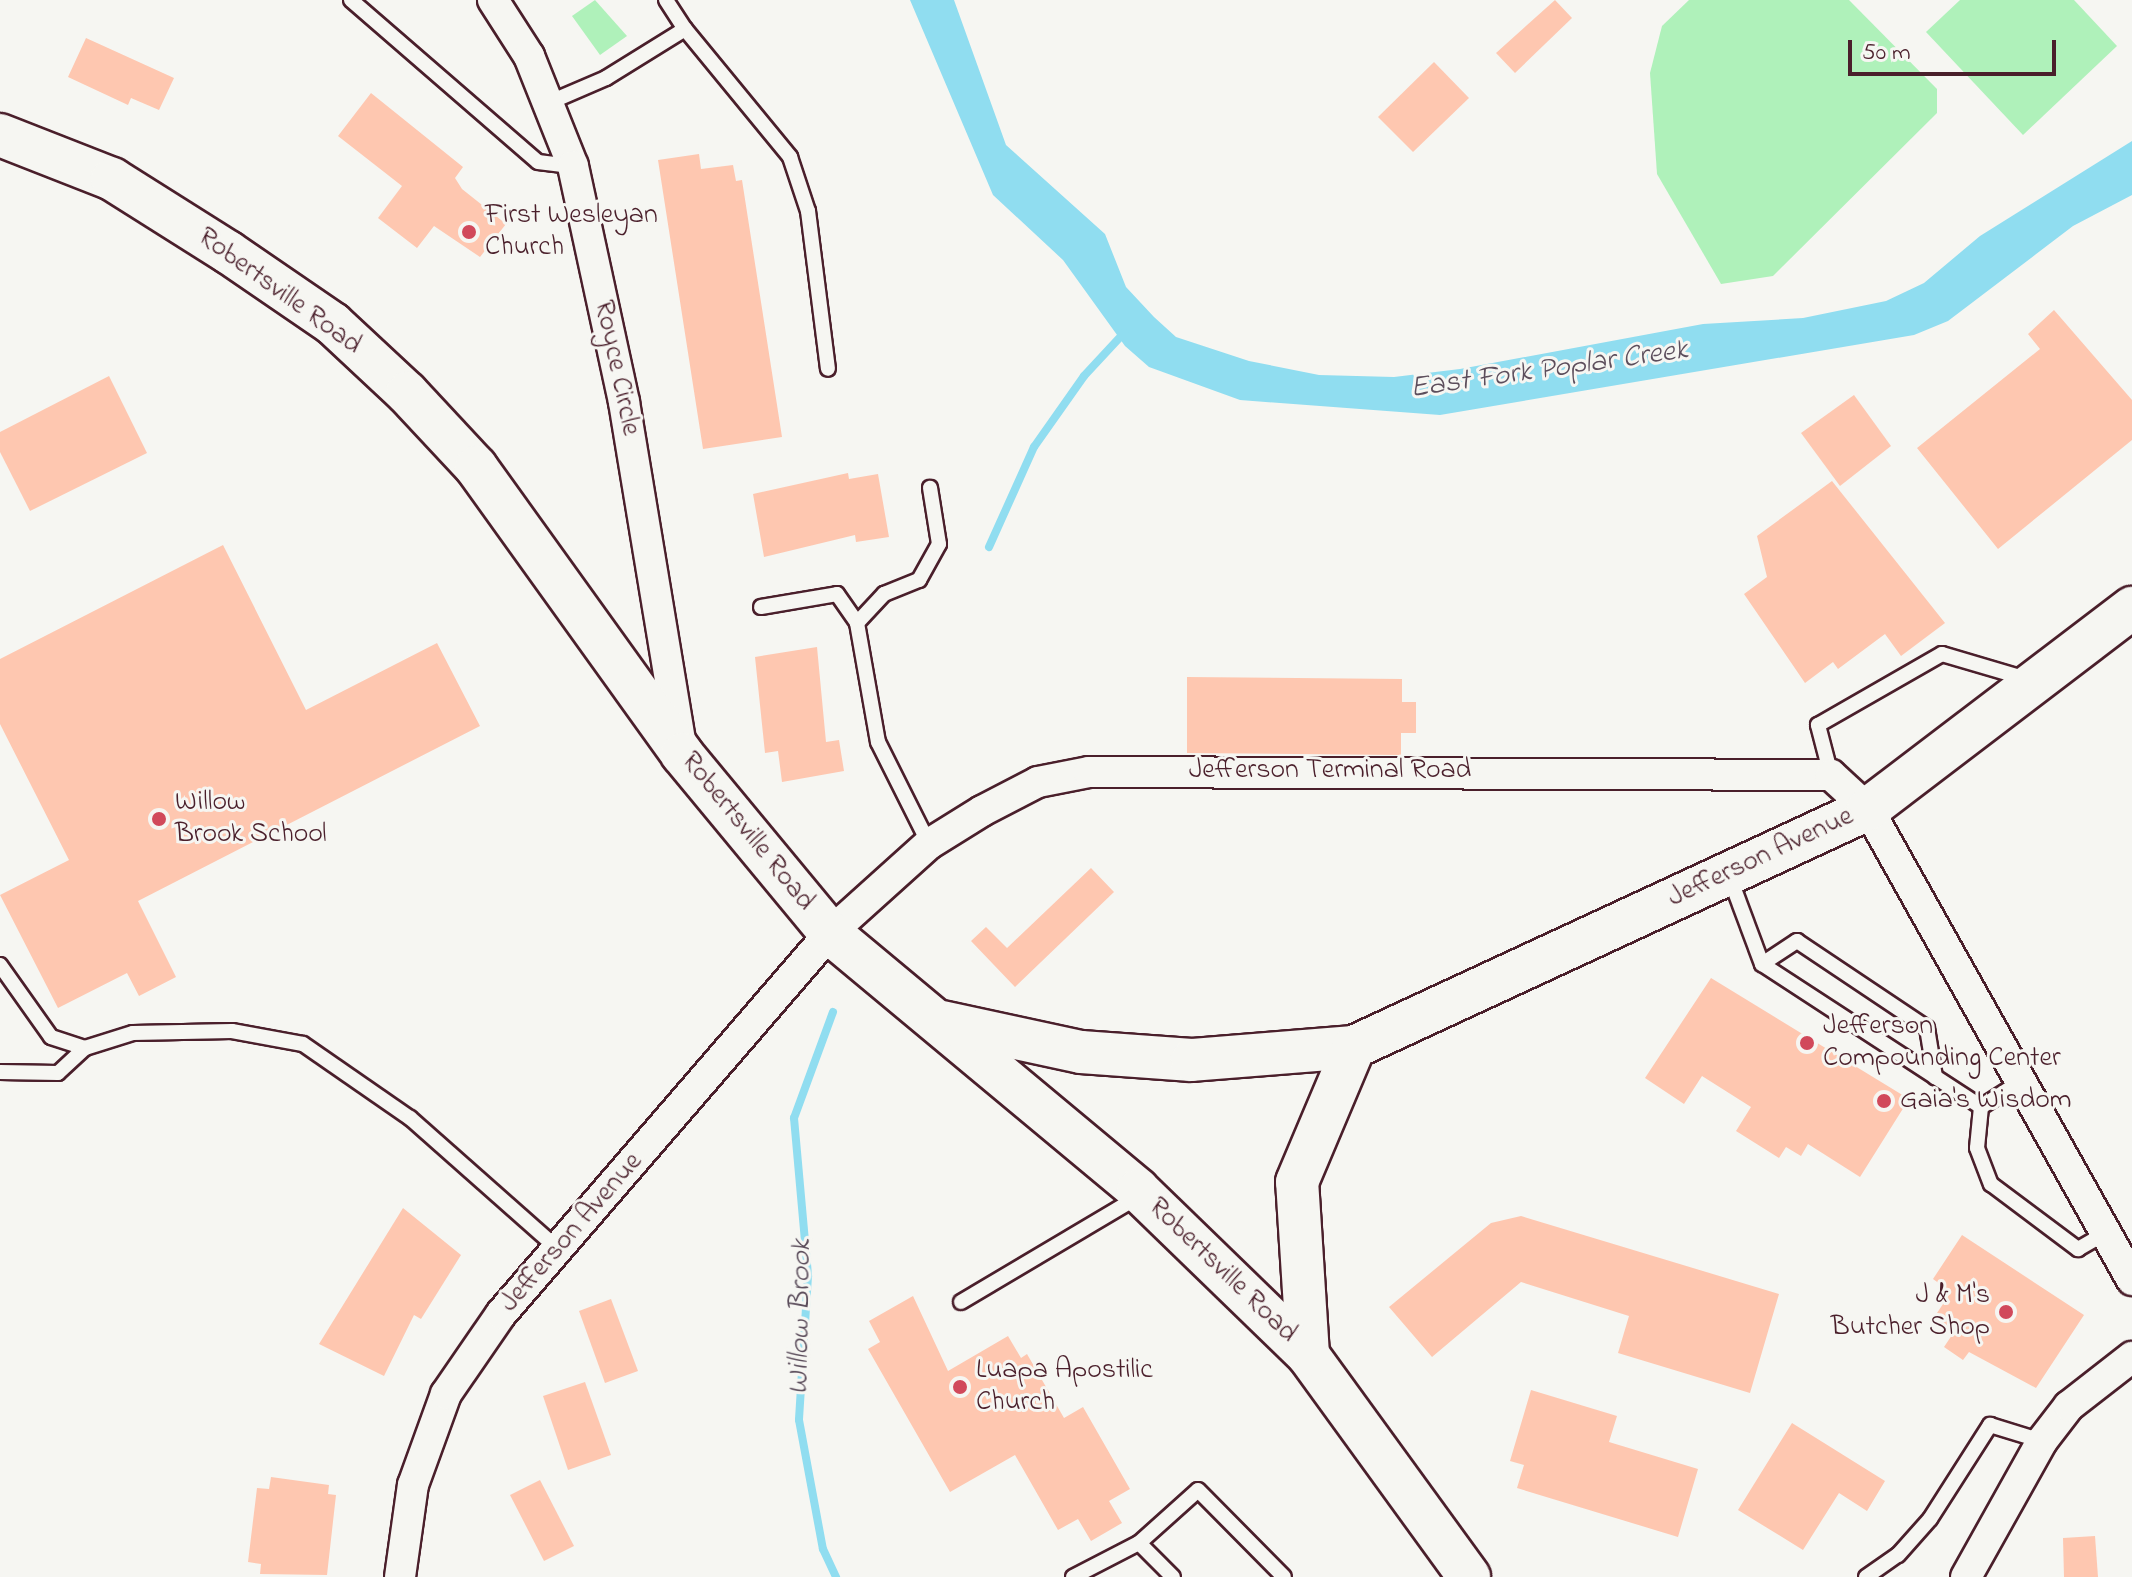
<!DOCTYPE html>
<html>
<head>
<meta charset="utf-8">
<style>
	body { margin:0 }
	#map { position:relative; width:2132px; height:1577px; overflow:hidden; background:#f6f6f2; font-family:"Indie Flower",sans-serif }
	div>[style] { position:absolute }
	.green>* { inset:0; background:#aff1ba }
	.water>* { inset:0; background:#90ddf0 }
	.stream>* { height:8px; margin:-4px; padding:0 4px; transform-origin:4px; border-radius:4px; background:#90ddf0 }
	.building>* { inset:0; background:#fec7b0 }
	.roads { filter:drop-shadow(2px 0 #4a1f2b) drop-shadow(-2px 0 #4a1f2b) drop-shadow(0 2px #4a1f2b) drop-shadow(0 -2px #4a1f2b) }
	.lane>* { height:14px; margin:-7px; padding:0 7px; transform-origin:7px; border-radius:7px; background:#f6f6f2 }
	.street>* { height:30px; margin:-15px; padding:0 15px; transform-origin:15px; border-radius:15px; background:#f6f6f2 }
	.secondary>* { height:42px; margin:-21px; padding:0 21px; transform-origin:21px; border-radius:21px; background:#f6f6f2 }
	.dots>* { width:22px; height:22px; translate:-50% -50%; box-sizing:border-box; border:4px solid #f6f6f2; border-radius:50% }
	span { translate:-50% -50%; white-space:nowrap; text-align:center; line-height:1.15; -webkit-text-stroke:6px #f6f6f2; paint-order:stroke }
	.poi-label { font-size:28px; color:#4a1f2b }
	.left { translate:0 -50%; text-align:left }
	.right { translate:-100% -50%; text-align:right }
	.street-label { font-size:28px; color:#4a1f2b }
	.water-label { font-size:30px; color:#5c4e5c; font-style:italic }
	.scale { position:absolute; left:1848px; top:40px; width:208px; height:36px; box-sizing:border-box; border:4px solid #4a1f2b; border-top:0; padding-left:10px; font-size:24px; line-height:28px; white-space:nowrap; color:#4a1f2b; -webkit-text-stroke:6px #f6f6f2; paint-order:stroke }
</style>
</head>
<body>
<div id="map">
	<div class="green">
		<i style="clip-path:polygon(595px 0,627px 36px,600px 55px,572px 16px)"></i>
		<i style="clip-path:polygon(1689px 0,1849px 0,1937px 89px,1937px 113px,1773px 276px,1721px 284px,1657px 174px,1650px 73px,1662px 26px)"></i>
		<i style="clip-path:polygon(1960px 0,2074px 0,2117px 46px,2023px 135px,1926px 32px)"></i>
	</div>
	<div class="water">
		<i style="clip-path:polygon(910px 0,954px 0,1006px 145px,1105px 234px,1126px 287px,1154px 317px,1176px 337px,1249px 361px,1319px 375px,1394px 377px,1460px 369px,1703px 324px,1803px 318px,1886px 301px,1924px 283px,1980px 236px,2132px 141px,2132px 195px,2073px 226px,1948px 321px,1914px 335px,1440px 415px,1240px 400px,1149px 367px,1125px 346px,1063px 260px,993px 195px)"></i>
	</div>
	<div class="stream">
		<i style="left:989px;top:547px;width:110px;rotate:-65.8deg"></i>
		<i style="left:1034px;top:447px;width:87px;rotate:-54.8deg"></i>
		<i style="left:1084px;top:376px;width:59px;rotate:-47.1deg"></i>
		<i style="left:833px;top:1012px;width:113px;rotate:110.2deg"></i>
		<i style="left:794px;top:1118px;width:159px;rotate:84.9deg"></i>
		<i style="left:808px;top:1276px;width:144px;rotate:93.6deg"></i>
		<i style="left:799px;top:1420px;width:131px;rotate:79.5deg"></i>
		<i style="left:823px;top:1549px;width:31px;rotate:65deg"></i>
	</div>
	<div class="building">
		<i style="clip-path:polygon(1555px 0,1572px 18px,1515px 73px,1496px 53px)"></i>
		<i style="clip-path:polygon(86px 38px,174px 78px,159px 110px,131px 98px,128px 105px,68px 77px)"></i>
		<i style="clip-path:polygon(1434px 62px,1469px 98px,1413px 152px,1378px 117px)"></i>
		<i style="clip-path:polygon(371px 93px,463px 167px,455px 178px,462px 189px,506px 224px,480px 257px,434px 226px,417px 248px,378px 218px,402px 186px,338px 136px)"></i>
		<i style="clip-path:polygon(699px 154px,701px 169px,733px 165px,736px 181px,742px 180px,782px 437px,703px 449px,658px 160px)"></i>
		<i style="clip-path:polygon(2054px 310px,2132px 400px,2132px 440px,1998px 549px,1917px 448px,2040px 349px,2028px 334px)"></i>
		<i style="clip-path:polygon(109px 376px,147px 453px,30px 511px,0 452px,0 432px)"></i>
		<i style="clip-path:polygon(1854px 395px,1891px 446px,1840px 486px,1801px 433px)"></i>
		<i style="clip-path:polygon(848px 473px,849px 479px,878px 474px,889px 537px,856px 542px,855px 535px,764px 557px,753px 494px)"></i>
		<i style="clip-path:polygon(1832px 481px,1945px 623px,1901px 656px,1885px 634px,1838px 669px,1833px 662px,1805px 683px,1744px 594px,1767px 577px,1757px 536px)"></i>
		<i style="clip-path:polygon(223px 545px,306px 710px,437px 643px,480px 726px,138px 901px,176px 977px,139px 996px,127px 973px,58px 1008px,0 895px,69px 860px,0 724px,0 659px)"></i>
		<i style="clip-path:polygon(817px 647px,826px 742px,839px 740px,844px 771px,782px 782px,778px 751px,765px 753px,755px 657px)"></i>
		<i style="clip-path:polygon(1187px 677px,1402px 679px,1402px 702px,1416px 702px,1416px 733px,1401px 733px,1401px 755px,1187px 753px)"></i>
		<i style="clip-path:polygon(1091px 868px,1114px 892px,1015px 987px,971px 941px,986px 927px,1007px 948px)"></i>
		<i style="clip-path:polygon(1711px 978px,1909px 1099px,1860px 1177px,1808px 1144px,1801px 1156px,1786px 1147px,1779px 1158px,1736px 1131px,1751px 1107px,1702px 1076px,1684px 1104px,1645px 1078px)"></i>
		<i style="clip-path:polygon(403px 1208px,461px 1255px,421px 1319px,414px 1315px,384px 1376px,319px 1344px)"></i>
		<i style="clip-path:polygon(1521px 1216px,1779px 1294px,1750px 1393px,1618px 1353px,1629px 1316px,1521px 1282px,1432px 1357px,1389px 1307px,1491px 1223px)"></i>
		<i style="clip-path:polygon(1962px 1235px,2084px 1315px,2036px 1388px,1969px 1352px,1963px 1360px,1944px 1347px,1954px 1332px,1933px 1319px,1951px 1292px,1933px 1279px)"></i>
		<i style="clip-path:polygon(913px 1296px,948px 1371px,1008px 1336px,1021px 1358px,1027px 1354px,1064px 1418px,1083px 1407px,1130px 1489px,1109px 1501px,1122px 1523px,1091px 1541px,1078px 1519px,1058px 1530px,1015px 1455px,950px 1492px,868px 1349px,880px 1342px,869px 1321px)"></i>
		<i style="clip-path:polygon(611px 1299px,638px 1371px,605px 1383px,579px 1311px)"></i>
		<i style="clip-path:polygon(585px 1382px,611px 1455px,568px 1470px,543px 1396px)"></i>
		<i style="clip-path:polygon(1531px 1390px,1617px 1416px,1609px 1442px,1698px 1469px,1678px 1537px,1517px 1488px,1524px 1465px,1510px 1461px)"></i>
		<i style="clip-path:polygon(1792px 1423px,1885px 1481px,1867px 1511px,1839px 1493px,1803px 1550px,1738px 1510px)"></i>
		<i style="clip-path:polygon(271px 1477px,329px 1485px,328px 1494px,336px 1495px,327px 1575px,260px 1574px,261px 1564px,248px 1562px,257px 1488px,269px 1489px)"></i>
		<i style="clip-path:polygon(540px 1480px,574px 1546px,544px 1561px,510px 1495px)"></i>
		<i style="clip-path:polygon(2095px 1536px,2098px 1577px,2064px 1577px,2063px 1538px)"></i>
	</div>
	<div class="roads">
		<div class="lane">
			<i style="left:351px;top:0;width:247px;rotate:40.9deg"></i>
			<i style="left:538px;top:162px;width:35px;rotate:7deg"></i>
			<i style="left:666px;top:0;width:35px;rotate:57deg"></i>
			<i style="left:548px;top:103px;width:63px;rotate:-23.3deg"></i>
			<i style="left:606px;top:78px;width:93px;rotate:-31.8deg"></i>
			<i style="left:685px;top:29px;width:166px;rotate:50.6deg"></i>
			<i style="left:790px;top:157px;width:57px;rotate:71.6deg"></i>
			<i style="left:808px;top:211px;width:159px;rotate:82.8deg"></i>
			<i style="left:761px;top:607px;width:77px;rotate:-9.7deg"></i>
			<i style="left:837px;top:594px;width:35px;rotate:55deg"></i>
			<i style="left:857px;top:623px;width:121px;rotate:80deg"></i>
			<i style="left:878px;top:742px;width:114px;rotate:63.4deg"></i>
			<i style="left:857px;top:623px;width:40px;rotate:-47deg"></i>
			<i style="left:884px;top:594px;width:38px;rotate:-22deg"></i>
			<i style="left:919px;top:580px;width:41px;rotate:-60.9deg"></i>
			<i style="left:939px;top:544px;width:57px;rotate:-99.1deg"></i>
			<i style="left:1831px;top:775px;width:52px;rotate:-104.6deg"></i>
			<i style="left:1818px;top:725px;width:143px;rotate:-29.8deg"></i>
			<i style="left:1942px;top:654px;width:89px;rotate:16.4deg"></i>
			<i style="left:1730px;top:878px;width:92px;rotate:69.6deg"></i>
			<i style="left:1762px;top:964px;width:262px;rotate:33.1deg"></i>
			<i style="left:1981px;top:1107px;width:46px;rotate:-32.7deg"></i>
			<i style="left:1762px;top:964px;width:42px;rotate:-33.3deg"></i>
			<i style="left:1797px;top:941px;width:156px;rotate:33.8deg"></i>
			<i style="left:1927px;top:1028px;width:50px;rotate:80.7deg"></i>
			<i style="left:0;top:965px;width:88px;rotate:54.7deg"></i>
			<i style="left:51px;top:1037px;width:36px;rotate:18deg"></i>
			<i style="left:0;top:1072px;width:58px;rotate:1deg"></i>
			<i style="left:58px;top:1073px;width:37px;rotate:-43deg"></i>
			<i style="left:85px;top:1048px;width:50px;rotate:-17.4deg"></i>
			<i style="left:133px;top:1033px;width:99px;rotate:-1.2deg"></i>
			<i style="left:232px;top:1031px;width:72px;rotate:10.4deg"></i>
			<i style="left:303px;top:1044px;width:130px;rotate:34.7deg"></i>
			<i style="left:410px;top:1118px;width:198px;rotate:41.5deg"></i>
			<i style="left:1981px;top:1107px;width:41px;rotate:95.6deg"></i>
			<i style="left:1977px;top:1148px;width:39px;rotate:69deg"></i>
			<i style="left:1991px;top:1184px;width:109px;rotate:36.8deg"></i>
			<i style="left:2078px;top:1249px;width:32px;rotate:-30deg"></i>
			<i style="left:961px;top:1302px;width:206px;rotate:-30.7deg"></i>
			<i style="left:1139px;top:1543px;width:48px;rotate:45deg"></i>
			<i style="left:1073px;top:1577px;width:74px;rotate:-27.3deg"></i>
			<i style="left:1139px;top:1543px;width:79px;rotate:-41.9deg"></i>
			<i style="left:1198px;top:1490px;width:122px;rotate:45.3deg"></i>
			<i style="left:1866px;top:1577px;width:39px;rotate:-35deg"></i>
			<i style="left:1898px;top:1555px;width:48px;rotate:-48.4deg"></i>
			<i style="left:1930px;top:1519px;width:112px;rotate:-57.4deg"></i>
			<i style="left:1990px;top:1425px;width:54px;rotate:17.1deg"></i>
		</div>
		<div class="street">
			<i style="left:493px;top:0;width:67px;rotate:57.3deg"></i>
			<i style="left:529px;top:56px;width:118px;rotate:68.2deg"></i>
			<i style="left:573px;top:166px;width:241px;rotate:77.8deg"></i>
			<i style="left:624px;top:402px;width:355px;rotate:80.6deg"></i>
			<i style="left:400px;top:1577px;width:93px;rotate:-82deg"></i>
			<i style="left:413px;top:1485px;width:97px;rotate:-70.1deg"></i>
			<i style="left:446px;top:1394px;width:97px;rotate:-55.5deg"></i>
			<i style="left:501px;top:1314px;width:503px;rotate:-49.19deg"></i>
			<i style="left:830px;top:933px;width:133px;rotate:-42deg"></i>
			<i style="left:929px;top:844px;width:62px;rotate:-31.9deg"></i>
			<i style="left:982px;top:811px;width:63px;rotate:-27.4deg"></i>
			<i style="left:1038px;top:782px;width:52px;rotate:-11.1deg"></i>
			<i style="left:1089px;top:772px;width:742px;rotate:0.23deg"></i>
			<i style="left:1831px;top:775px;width:50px;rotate:42.6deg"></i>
			<i style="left:1868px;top:809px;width:540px;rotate:60.73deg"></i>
			<i style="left:1966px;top:1577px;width:156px;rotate:-60.8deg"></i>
			<i style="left:2042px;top:1441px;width:44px;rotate:-52.4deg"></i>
			<i style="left:2069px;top:1406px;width:80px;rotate:-37.9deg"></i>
		</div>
		<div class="secondary">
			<i style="left:0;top:135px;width:120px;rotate:21.4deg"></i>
			<i style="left:112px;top:179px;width:137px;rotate:32.2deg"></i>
			<i style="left:228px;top:252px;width:127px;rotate:34.4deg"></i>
			<i style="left:333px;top:324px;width:101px;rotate:43deg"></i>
			<i style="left:407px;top:393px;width:101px;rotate:47deg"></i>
			<i style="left:476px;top:467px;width:353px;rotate:54.3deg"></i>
			<i style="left:682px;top:754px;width:232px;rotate:50.4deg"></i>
			<i style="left:830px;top:933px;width:401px;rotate:39.8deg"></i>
			<i style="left:1138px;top:1190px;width:237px;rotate:44.1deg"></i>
			<i style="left:1308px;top:1355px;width:274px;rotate:54deg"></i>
			<i style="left:942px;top:1022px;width:142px;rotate:12.2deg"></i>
			<i style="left:1081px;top:1052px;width:111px;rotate:4.1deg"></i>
			<i style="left:1192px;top:1060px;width:163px;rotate:-4.6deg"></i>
			<i style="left:1354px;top:1047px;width:566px;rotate:-24.85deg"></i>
			<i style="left:1868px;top:809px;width:332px;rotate:-37.3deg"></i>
			<i style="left:1308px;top:1355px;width:173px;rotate:-93.6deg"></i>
			<i style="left:1297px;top:1182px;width:147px;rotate:-67.1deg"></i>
		</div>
	</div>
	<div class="dots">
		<i style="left:469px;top:232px;background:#d1495b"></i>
		<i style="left:159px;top:819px;background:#d1495b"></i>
		<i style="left:1807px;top:1043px;background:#d1495b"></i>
		<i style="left:1884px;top:1101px;background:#d1495b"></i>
		<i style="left:2006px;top:1312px;background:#d1495b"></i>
		<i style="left:960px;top:1387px;background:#d1495b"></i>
	</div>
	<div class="poi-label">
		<span class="left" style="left:485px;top:232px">First Wesleyan<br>Church</span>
		<span class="left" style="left:175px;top:819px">Willow<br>Brook School</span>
		<span class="left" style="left:1823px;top:1043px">Jefferson<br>Compounding Center</span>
		<span class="left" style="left:1900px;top:1101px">Gaia's Wisdom</span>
		<span class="right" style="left:1990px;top:1312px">J &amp; M's<br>Butcher Shop</span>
		<span class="left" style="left:976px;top:1387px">Luapa Apostilic<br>Church</span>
	</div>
	<div class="street-label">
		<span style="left:279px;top:292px;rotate:36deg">Robertsville Road</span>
		<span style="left:616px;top:368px;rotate:78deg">Royce Circle</span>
		<span style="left:1330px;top:771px">Jefferson Terminal Road</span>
		<span style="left:747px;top:832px;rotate:51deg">Robertsville Road</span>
		<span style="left:1761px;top:858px;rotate:-25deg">Jefferson Avenue</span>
		<span style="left:572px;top:1233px;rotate:-49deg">Jefferson Avenue</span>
		<span style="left:1222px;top:1271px;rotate:44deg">Robertsville Road</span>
	</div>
	<div class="water-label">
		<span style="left:1549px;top:370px;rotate:-8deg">East Fork Poplar Creek</span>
		<span style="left:801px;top:1317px;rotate:-89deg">Willow Brook</span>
	</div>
	<div class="scale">50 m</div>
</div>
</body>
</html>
